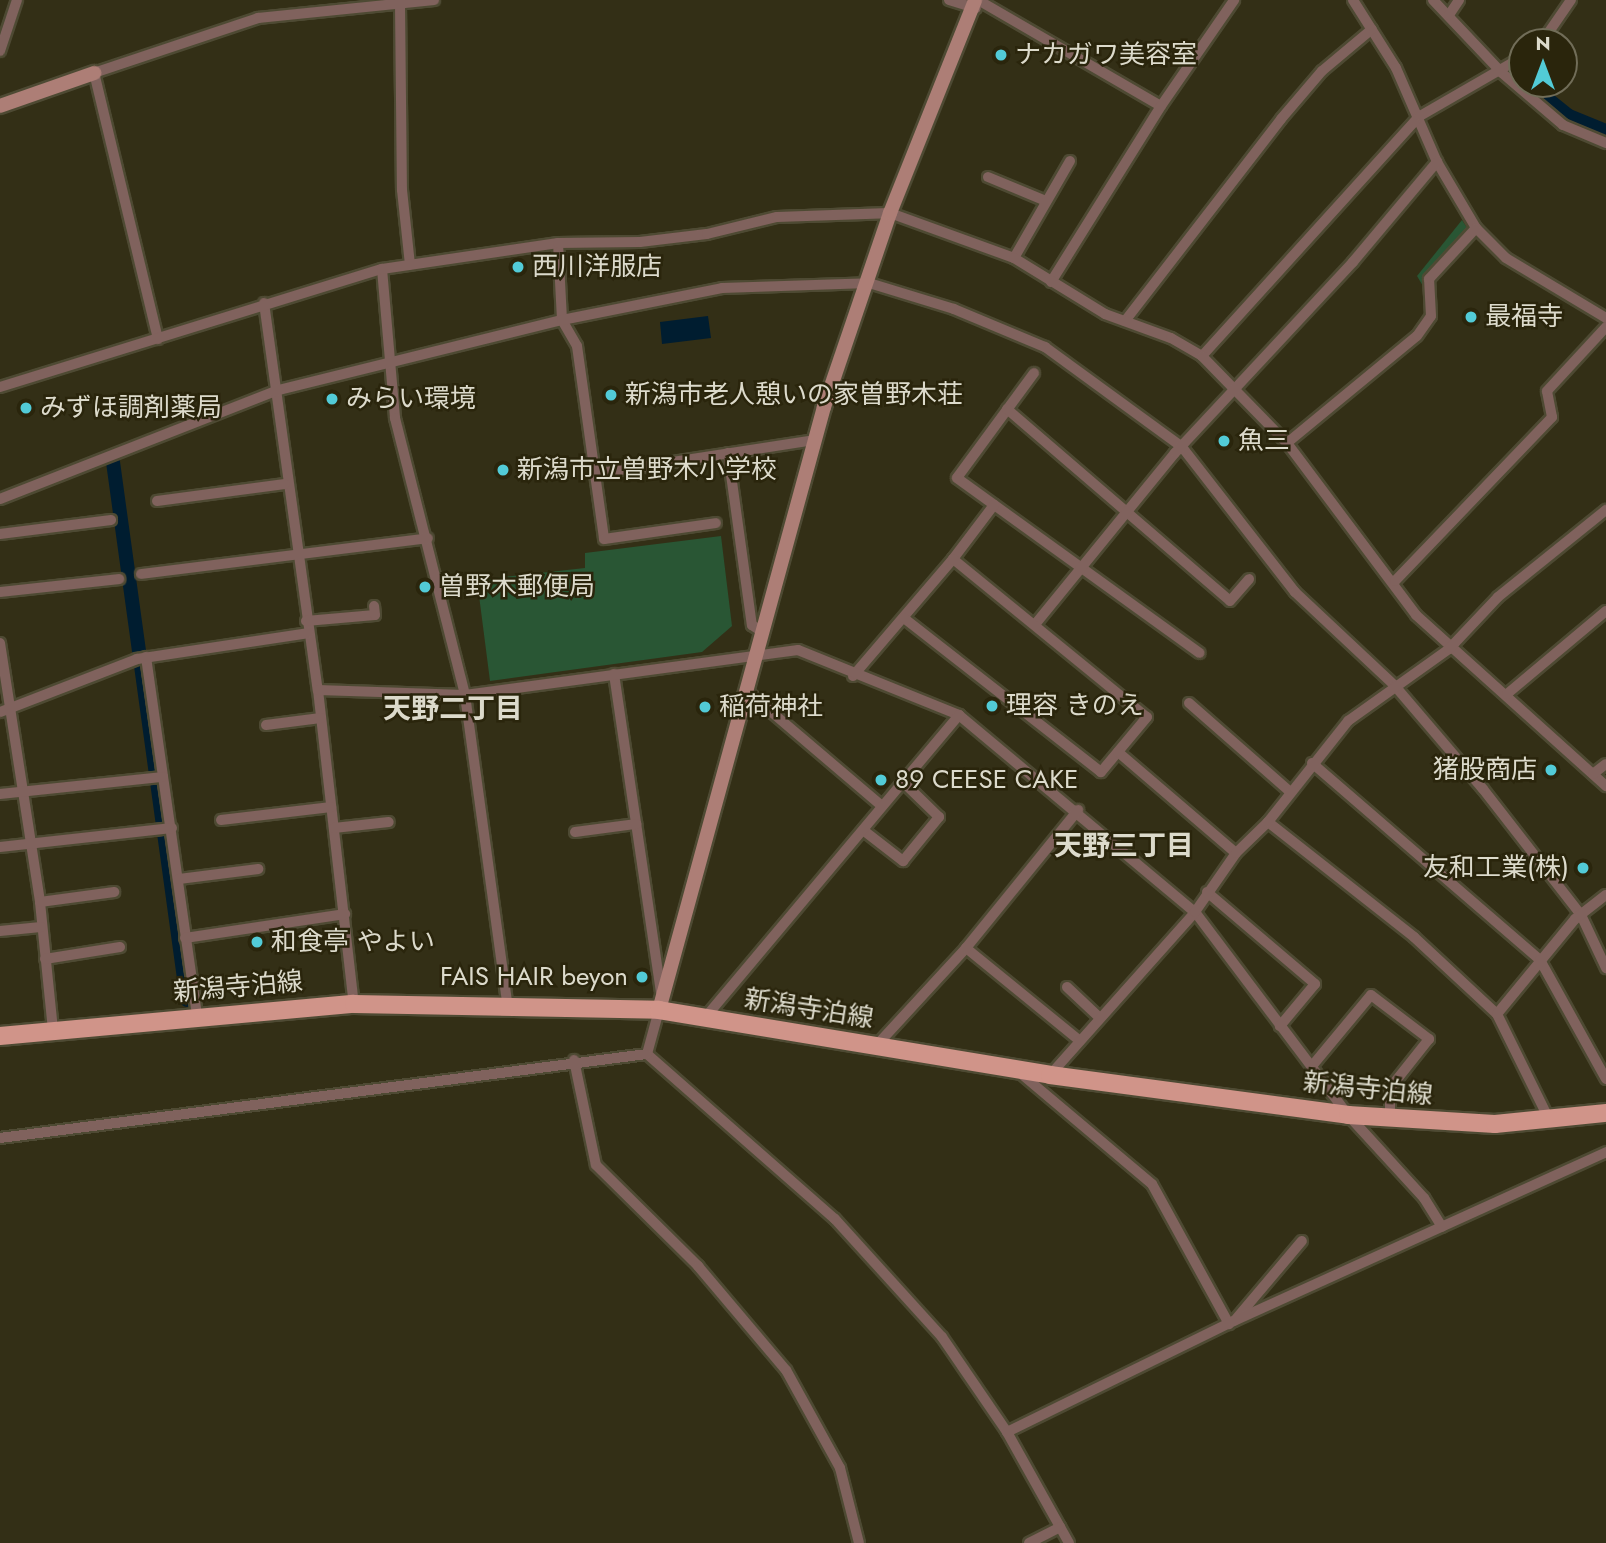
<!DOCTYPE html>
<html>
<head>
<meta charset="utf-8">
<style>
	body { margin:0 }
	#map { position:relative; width:1606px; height:1543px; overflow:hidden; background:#332f16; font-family:Jost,"Noto Sans JP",sans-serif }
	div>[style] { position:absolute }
	.green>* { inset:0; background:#295634 }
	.water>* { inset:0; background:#001d30 }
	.canal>* { height:14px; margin:-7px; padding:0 7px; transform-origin:7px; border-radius:7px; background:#001d30 }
	.roads { filter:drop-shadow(2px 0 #4e4a33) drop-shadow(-2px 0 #4e4a33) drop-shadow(0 2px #4e4a33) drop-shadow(0 -2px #4e4a33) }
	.street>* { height:10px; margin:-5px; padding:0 5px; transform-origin:5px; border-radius:5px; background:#80625d }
	.secondary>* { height:14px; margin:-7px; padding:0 7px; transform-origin:7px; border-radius:7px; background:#ad7e76 }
	.primary>* { height:18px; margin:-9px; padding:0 9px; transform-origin:9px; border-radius:9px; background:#d09489 }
	.dots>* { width:19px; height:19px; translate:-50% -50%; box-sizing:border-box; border:4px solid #2a250c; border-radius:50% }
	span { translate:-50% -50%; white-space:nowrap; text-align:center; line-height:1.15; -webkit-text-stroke:5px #2a250c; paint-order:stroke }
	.poi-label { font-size:26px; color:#dcdacb }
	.left { translate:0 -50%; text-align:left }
	.right { translate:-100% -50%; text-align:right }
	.street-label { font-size:26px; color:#dcdacb }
	.neighbourhood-label { font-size:28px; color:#dcdacb; font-weight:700 }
	.north { position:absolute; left:1508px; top:28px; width:70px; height:70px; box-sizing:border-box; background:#2a250c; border:2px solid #716d58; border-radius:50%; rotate:0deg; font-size:19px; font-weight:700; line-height:28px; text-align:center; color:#dcdacb }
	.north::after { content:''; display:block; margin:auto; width:24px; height:32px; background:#52cbd7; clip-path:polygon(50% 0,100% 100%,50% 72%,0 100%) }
</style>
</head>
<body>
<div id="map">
	<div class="green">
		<i style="clip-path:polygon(1462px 220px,1468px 229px,1426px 291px,1417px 276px)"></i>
		<i style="clip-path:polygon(721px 536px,732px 626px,702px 652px,490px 681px,477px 580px,585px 568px,585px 553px)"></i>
	</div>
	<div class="water">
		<i style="clip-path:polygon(708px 316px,711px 338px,662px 344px,660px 322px)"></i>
	</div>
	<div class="canal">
		<i style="left:1529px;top:84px;width:51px;rotate:38.7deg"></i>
		<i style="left:1569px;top:116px;width:40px;rotate:22deg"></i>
		<i style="left:113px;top:462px;width:543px;rotate:82.17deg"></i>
	</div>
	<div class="roads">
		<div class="street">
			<i style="left:949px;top:0;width:28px;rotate:17deg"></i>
			<i style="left:978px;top:0;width:211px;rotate:30.1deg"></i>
			<i style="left:1161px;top:106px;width:129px;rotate:-55.4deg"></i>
			<i style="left:1353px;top:0;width:80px;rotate:57.7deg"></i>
			<i style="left:1396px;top:68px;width:103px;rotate:66.4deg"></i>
			<i style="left:1437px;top:162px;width:77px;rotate:59.4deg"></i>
			<i style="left:1476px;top:228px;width:42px;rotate:45deg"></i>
			<i style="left:1506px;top:258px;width:117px;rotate:31deg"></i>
			<i style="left:1433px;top:0;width:100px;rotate:46.6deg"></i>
			<i style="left:1502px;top:73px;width:80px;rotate:40.4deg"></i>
			<i style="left:1563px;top:125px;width:47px;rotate:22.7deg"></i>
			<i style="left:400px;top:4px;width:186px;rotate:89.4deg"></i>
			<i style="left:402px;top:190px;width:75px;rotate:83.9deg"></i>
			<i style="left:1449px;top:15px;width:18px;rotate:-56deg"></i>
			<i style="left:1542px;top:42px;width:51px;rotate:-55.4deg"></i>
			<i style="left:0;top:51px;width:54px;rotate:-71.6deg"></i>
			<i style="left:988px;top:177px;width:63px;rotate:22.5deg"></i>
			<i style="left:558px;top:243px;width:77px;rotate:87deg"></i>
			<i style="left:562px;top:320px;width:30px;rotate:60deg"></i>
			<i style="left:577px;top:346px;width:195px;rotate:82deg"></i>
			<i style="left:604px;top:539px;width:113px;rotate:-8.1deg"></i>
			<i style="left:1014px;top:258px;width:112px;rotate:-60deg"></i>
			<i style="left:382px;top:269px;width:150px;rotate:85deg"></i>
			<i style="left:395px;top:418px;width:286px;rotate:75.8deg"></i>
			<i style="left:465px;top:695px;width:311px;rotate:82.2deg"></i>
			<i style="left:1051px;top:282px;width:208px;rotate:-58deg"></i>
			<i style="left:264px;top:303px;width:391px;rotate:82.1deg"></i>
			<i style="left:318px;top:690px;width:316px;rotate:83.5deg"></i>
			<i style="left:1125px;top:321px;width:255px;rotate:-52.3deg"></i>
			<i style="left:1281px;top:119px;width:63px;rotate:-49.5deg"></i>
			<i style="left:1322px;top:71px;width:65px;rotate:-40deg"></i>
			<i style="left:158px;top:339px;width:274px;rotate:-103.5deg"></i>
			<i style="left:94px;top:73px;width:173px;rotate:-18.5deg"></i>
			<i style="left:258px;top:18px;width:177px;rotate:-5.8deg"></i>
			<i style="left:1202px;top:356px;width:324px;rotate:-47.8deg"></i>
			<i style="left:1420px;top:116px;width:118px;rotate:-30deg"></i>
			<i style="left:1034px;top:373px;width:130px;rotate:126.3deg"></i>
			<i style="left:957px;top:478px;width:299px;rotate:35.8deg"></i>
			<i style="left:0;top:387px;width:400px;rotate:-17.2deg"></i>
			<i style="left:382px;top:269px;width:178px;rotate:-8.4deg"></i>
			<i style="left:558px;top:243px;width:82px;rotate:-0.7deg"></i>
			<i style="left:640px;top:242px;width:67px;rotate:-6.8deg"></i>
			<i style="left:707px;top:234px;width:72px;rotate:-13.7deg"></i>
			<i style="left:777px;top:217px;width:113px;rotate:-2deg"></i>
			<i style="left:890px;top:213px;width:132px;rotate:19.9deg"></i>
			<i style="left:1014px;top:258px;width:107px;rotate:31.6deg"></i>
			<i style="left:1105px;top:314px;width:70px;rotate:20deg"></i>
			<i style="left:1171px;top:338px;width:36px;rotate:30deg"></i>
			<i style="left:1202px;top:356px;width:122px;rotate:45.7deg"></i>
			<i style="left:1287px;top:443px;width:215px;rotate:53.1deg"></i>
			<i style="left:1416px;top:615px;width:256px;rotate:42deg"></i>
			<i style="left:1007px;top:409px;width:294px;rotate:40.7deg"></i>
			<i style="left:1230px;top:601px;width:29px;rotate:-49deg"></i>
			<i style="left:1287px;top:443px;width:168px;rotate:-39.5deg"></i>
			<i style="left:1417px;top:336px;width:24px;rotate:-55deg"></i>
			<i style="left:1431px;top:316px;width:37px;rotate:-93deg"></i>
			<i style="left:1429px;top:279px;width:69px;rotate:-47.3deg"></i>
			<i style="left:728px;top:453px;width:174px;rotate:82.1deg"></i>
			<i style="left:752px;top:625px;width:14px;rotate:34deg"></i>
			<i style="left:595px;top:474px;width:223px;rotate:-8.8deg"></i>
			<i style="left:0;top:499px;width:295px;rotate:-21.4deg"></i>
			<i style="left:275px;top:391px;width:296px;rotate:-13.9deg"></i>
			<i style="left:562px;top:320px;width:163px;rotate:-11.3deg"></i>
			<i style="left:722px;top:288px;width:147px;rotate:-1.9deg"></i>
			<i style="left:869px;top:283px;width:89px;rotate:17deg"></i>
			<i style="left:954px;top:309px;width:99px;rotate:22.7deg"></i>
			<i style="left:1045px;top:347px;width:170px;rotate:36.1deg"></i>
			<i style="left:1182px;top:447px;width:184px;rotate:52.1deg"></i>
			<i style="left:1295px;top:592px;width:137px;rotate:43.2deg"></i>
			<i style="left:1395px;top:686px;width:135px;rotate:49.5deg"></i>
			<i style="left:1483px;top:789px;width:160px;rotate:52.1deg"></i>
			<i style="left:1581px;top:915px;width:59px;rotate:64.7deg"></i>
			<i style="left:157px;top:501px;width:129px;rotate:-7.6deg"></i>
			<i style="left:0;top:534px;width:112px;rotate:-7.2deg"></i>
			<i style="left:953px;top:559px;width:68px;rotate:-52.8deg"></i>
			<i style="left:141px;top:574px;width:289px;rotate:-7.1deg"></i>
			<i style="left:1395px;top:581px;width:227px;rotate:-46.2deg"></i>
			<i style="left:1552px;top:417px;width:26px;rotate:-101deg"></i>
			<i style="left:1547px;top:391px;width:87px;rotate:-47.3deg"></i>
			<i style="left:0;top:592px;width:120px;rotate:-6.2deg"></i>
			<i style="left:306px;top:621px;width:69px;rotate:-5deg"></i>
			<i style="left:375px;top:615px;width:9px;rotate:-96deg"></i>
			<i style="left:1037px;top:622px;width:218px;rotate:-50.8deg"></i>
			<i style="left:1175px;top:453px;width:261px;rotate:-47deg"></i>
			<i style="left:1353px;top:262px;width:131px;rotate:-50deg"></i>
			<i style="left:0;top:643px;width:262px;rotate:81.2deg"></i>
			<i style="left:40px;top:902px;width:130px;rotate:84.2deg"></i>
			<i style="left:146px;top:657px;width:363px;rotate:81.9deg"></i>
			<i style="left:614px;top:674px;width:322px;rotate:81.6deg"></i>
			<i style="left:853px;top:676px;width:154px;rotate:-49.5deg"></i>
			<i style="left:953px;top:559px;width:250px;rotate:39.2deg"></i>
			<i style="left:1147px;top:717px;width:72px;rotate:129.9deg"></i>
			<i style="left:1101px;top:772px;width:250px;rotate:-142deg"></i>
			<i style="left:318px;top:690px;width:147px;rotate:1.9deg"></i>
			<i style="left:465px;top:695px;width:336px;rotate:-7.7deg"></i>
			<i style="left:798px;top:650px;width:174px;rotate:22deg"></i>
			<i style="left:959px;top:715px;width:307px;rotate:39.9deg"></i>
			<i style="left:1195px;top:912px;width:254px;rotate:53deg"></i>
			<i style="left:1348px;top:1115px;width:113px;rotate:47.5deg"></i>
			<i style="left:1424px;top:1198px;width:34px;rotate:58deg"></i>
			<i style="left:748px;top:692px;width:176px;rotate:40.4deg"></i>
			<i style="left:1507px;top:694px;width:129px;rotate:-40deg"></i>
			<i style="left:1189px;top:703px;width:133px;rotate:41.3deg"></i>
			<i style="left:0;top:712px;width:147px;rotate:-21.1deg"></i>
			<i style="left:137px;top:659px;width:174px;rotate:-8.6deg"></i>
			<i style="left:266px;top:725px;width:55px;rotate:-7.3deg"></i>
			<i style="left:1118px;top:752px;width:155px;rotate:40.6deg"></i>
			<i style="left:1312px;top:763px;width:301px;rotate:40.8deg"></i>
			<i style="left:1540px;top:960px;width:136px;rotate:61deg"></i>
			<i style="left:1593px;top:774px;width:16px;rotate:-38deg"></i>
			<i style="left:0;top:794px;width:164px;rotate:-6deg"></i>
			<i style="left:221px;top:820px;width:111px;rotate:-6.7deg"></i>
			<i style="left:1268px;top:822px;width:186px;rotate:38.2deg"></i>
			<i style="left:1414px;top:937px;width:113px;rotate:42.9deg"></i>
			<i style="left:1497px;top:1014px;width:117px;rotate:63.7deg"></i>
			<i style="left:334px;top:828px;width:55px;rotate:-6.2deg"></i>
			<i style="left:863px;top:830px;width:51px;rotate:37.8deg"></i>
			<i style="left:903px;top:861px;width:57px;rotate:-50.7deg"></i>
			<i style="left:939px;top:817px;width:50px;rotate:-135.8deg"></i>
			<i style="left:575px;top:832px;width:62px;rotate:-7.5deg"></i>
			<i style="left:0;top:847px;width:173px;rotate:-6.3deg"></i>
			<i style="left:179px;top:879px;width:80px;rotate:-7.2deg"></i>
			<i style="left:1207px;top:892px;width:142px;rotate:40.4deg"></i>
			<i style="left:1315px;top:984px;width:55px;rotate:129.8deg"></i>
			<i style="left:40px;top:902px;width:75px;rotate:-7.7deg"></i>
			<i style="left:0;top:931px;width:41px;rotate:-5.6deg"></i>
			<i style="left:185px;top:938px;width:162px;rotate:-8.5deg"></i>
			<i style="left:966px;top:948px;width:147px;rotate:39.2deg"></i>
			<i style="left:45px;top:959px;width:76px;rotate:-9.1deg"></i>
			<i style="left:1067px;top:987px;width:45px;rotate:43.2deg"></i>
			<i style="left:1497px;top:1014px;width:123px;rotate:-50.6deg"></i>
			<i style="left:1575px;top:919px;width:39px;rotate:-38deg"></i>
			<i style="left:704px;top:1019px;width:397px;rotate:-50deg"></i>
			<i style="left:876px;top:1046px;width:133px;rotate:-47.4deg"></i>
			<i style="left:966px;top:948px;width:178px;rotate:-50.9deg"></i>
			<i style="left:647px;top:1054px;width:250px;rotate:41.3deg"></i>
			<i style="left:835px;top:1219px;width:159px;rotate:47.8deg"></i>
			<i style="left:942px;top:1337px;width:115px;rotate:55.6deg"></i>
			<i style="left:1007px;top:1432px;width:127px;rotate:60.8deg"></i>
			<i style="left:647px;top:1054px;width:46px;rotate:-74.7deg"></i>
			<i style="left:574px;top:1060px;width:107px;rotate:78.2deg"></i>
			<i style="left:596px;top:1165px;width:144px;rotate:44.7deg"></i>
			<i style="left:698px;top:1266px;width:136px;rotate:49.8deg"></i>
			<i style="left:786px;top:1370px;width:112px;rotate:61.1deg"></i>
			<i style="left:840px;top:1468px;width:77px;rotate:75.8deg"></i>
			<i style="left:1312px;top:1066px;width:92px;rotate:-50.3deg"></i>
			<i style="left:1371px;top:995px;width:73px;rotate:37.2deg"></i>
			<i style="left:1429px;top:1039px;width:63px;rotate:128.5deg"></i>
			<i style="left:1390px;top:1088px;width:30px;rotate:90deg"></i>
			<i style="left:1019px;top:1072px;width:174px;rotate:40.1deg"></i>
			<i style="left:1152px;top:1184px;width:160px;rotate:61.2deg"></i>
			<i style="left:1050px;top:1075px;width:218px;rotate:-48.3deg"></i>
			<i style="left:1195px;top:912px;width:72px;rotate:-55.2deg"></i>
			<i style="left:1236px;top:853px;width:45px;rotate:-44.1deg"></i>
			<i style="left:1268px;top:822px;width:129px;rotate:-51.6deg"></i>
			<i style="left:1348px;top:721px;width:124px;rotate:-35.5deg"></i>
			<i style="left:1449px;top:649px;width:71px;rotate:-46.7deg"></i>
			<i style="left:1498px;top:597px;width:139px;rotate:-38.9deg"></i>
			<i style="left:0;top:1138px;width:652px;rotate:-7.4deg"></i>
			<i style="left:1236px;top:1319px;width:102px;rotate:-49.8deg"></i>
			<i style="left:1007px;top:1432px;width:253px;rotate:-26.1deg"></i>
			<i style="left:1234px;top:1321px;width:409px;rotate:-24.4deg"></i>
			<i style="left:1029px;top:1543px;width:35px;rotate:-27deg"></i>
		</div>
		<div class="secondary">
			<i style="left:0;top:106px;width:100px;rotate:-19.3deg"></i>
			<i style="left:659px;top:1010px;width:625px;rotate:-74.7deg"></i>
			<i style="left:824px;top:407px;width:205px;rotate:-71.2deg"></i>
			<i style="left:890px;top:213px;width:229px;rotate:-68.2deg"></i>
		</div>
		<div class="primary">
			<i style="left:0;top:1036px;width:355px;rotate:-5.2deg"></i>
			<i style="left:354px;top:1004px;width:305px;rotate:1.1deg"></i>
			<i style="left:659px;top:1010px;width:396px;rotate:9.4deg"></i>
			<i style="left:1050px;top:1075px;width:301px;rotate:7.6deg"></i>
			<i style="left:1348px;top:1115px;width:147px;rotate:3.5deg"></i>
			<i style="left:1495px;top:1124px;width:112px;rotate:-5.7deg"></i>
		</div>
	</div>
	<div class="dots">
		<i style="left:1001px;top:55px;background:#52cbd7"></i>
		<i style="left:518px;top:267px;background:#52cbd7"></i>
		<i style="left:1471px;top:317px;background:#52cbd7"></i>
		<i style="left:611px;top:395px;background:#52cbd7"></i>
		<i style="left:332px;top:399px;background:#52cbd7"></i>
		<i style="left:26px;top:408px;background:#52cbd7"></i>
		<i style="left:1224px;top:441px;background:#52cbd7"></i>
		<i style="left:503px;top:470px;background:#52cbd7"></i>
		<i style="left:425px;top:587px;background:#52cbd7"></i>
		<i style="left:992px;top:706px;background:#52cbd7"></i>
		<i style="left:705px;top:707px;background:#52cbd7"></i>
		<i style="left:1551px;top:770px;background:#52cbd7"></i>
		<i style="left:881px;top:780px;background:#52cbd7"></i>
		<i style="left:1583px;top:868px;background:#52cbd7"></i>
		<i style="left:257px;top:942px;background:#52cbd7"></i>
		<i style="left:642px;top:977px;background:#52cbd7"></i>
	</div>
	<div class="poi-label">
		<span class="left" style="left:1015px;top:55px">ナカガワ美容室</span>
		<span class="left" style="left:532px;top:267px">西川洋服店</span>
		<span class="left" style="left:1485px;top:317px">最福寺</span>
		<span class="left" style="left:625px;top:395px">新潟市老人憩いの家曽野木荘</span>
		<span class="left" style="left:346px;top:399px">みらい環境</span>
		<span class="left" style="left:40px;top:408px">みずほ調剤薬局</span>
		<span class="left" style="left:1238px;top:441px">魚三</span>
		<span class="left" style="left:517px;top:470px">新潟市立曽野木小学校</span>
		<span class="left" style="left:439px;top:587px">曽野木郵便局</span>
		<span class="left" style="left:1006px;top:706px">理容 きのえ</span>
		<span class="left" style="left:719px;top:707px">稲荷神社</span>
		<span class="right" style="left:1537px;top:770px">猪股商店</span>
		<span class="left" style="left:895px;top:780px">89 CEESE CAKE</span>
		<span class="right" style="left:1569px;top:868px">友和工業(株)</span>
		<span class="left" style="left:271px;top:942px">和食亭 やよい</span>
		<span class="right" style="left:628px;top:977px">FAIS HAIR beyon</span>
	</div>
	<div class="street-label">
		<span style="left:238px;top:987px;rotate:-5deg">新潟寺泊線</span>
		<span style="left:809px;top:1009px;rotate:9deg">新潟寺泊線</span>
		<span style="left:1368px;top:1089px;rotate:6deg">新潟寺泊線</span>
	</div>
	<div class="neighbourhood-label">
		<span style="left:453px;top:709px">天野二丁目</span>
		<span style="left:1124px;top:846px">天野三丁目</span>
	</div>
	<div class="north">N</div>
</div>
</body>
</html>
